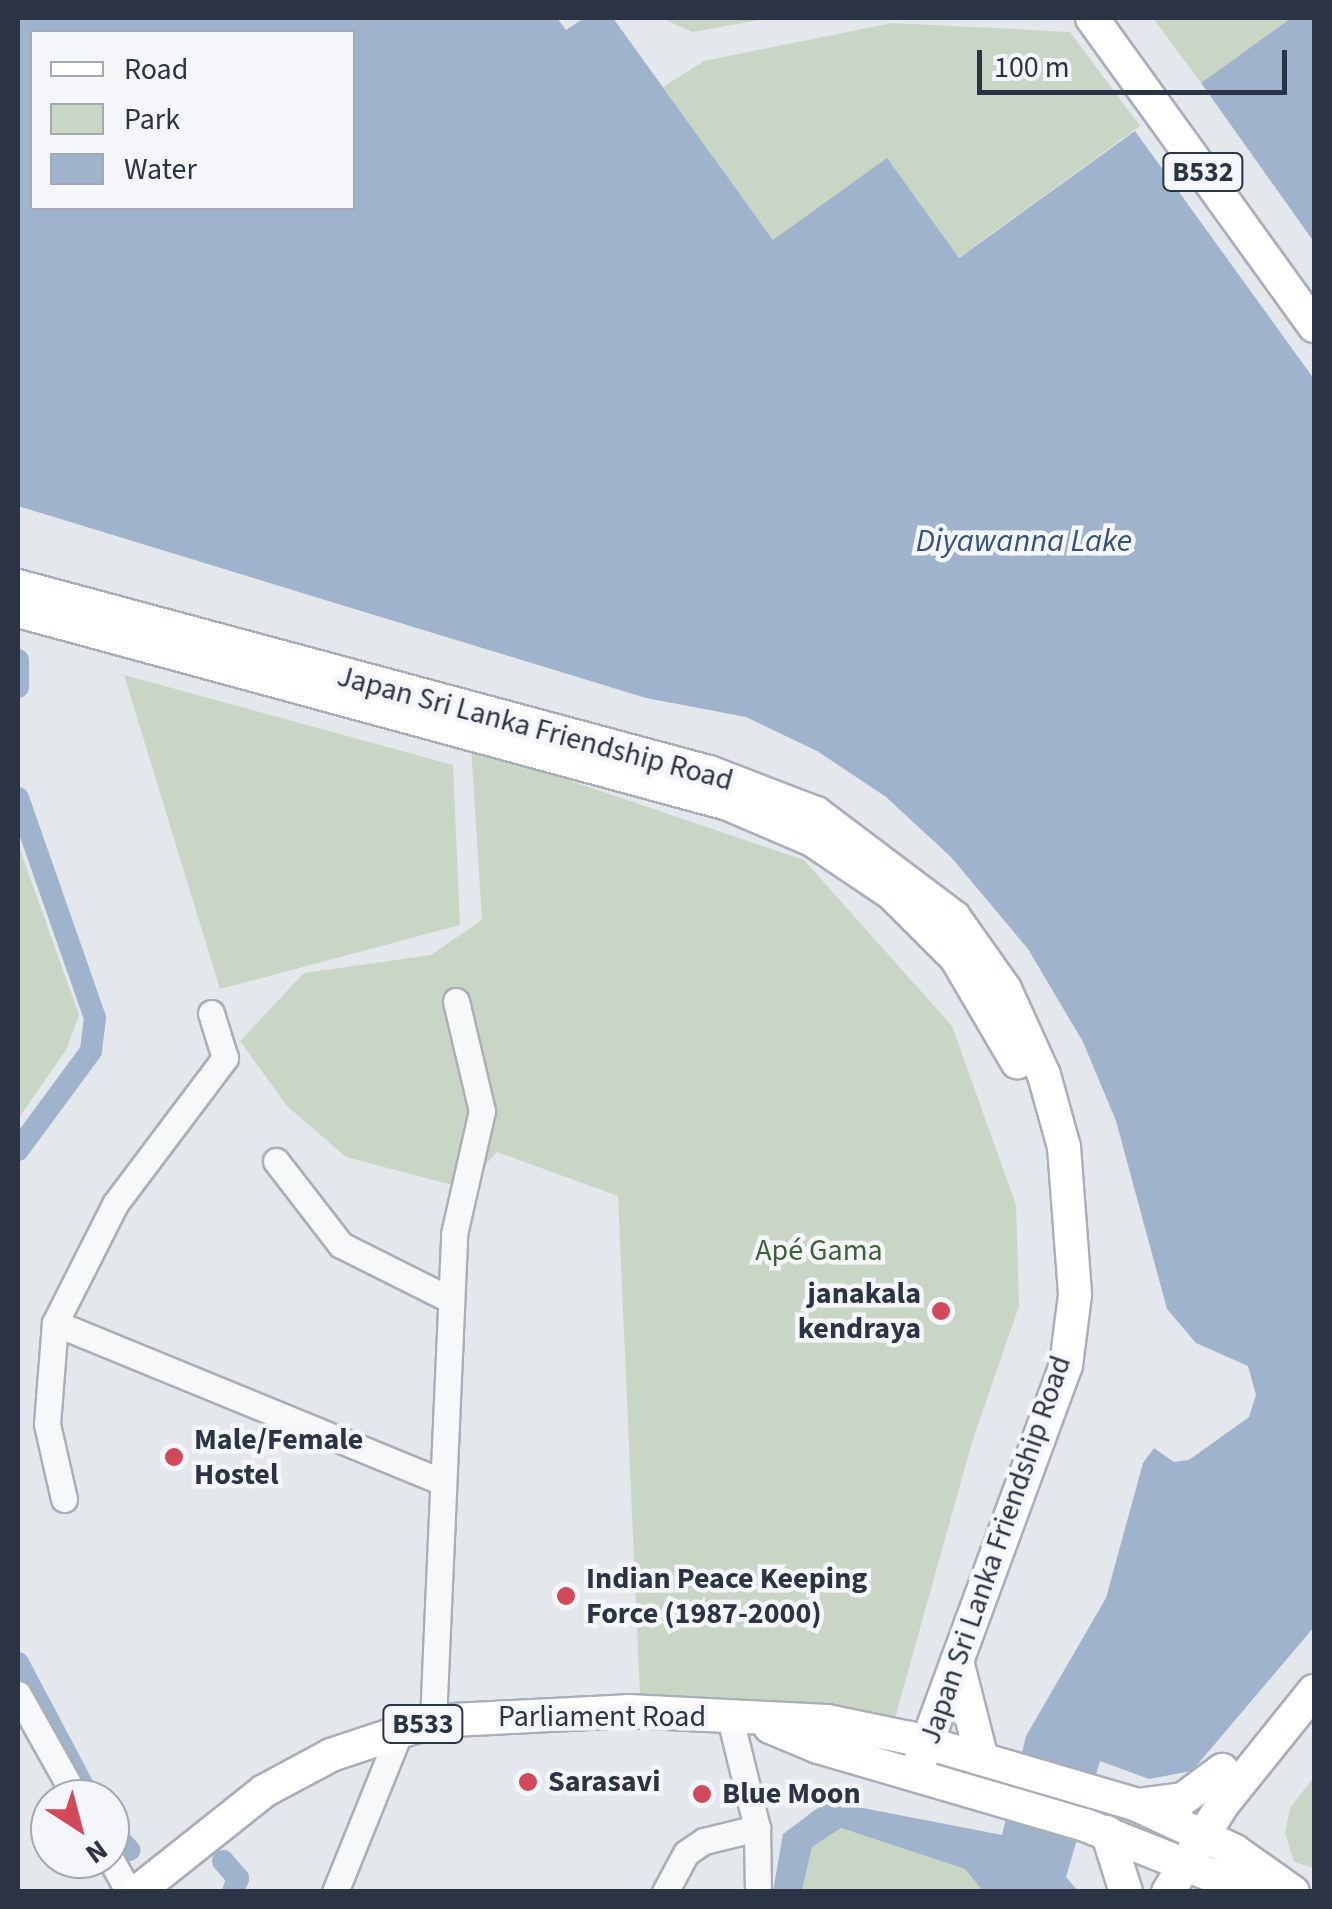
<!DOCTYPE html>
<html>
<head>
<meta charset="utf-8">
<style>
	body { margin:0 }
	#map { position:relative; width:1332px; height:1909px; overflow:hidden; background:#e4e7ec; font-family:"Source Sans 3",sans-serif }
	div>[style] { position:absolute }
	.green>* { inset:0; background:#c9d6c5 }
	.water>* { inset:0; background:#9fb4cc }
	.canal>* { height:22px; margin:-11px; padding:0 11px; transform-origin:11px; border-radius:11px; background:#9fb4cc }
	.roads { filter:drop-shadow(2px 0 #a9aeb7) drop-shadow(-2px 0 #a9aeb7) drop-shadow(0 2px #a9aeb7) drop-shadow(0 -2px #a9aeb7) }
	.minor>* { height:25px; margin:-12.5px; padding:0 12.5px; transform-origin:12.5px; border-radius:12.5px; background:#f7f8fa }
	.major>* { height:32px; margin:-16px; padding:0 16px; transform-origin:16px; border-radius:16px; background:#fff }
	.dots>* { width:28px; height:28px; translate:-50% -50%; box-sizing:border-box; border:5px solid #f4f6f9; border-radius:50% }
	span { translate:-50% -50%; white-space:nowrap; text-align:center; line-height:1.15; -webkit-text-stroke:9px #f4f6f9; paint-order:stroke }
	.shield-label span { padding:2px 8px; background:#f4f6f9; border:2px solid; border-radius:8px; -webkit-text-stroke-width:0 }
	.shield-label { font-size:28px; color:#2b3445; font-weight:700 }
	.street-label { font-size:30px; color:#2b3445 }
	.park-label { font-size:30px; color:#3f6138 }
	.poi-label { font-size:30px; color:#2b3445; font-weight:700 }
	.right { translate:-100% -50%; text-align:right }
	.left { translate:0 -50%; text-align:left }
	.water-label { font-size:32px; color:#34527a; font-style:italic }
	.frame { position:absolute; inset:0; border:20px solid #2b3445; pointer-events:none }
	.legend { position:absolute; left:30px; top:30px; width:325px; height:180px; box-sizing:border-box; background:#f4f6f9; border:2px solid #a4a8b1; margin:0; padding:12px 18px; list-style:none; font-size:30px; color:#2b3445 }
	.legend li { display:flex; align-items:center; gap:20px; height:50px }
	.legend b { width:50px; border:2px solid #a4a8b1 }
	.north { position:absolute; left:30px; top:1779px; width:100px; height:100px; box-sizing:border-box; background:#f4f6f9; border:2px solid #a4a8b1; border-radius:50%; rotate:144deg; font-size:28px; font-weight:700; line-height:40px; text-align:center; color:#2b3445 }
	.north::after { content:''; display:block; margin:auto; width:35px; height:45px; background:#d1495b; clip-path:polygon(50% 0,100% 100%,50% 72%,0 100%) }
	.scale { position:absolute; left:977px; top:50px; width:310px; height:45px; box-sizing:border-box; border:5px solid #2b3445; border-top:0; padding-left:12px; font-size:30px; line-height:35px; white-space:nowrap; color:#2b3445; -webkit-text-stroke:8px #f4f6f9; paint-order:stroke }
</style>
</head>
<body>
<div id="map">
	<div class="green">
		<i style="clip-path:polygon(662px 18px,771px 18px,692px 32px)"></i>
		<i style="clip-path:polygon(1153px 18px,1291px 18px,1201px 83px)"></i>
		<i style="clip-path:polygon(892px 23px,1070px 32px,1140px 126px,958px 258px,773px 240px,663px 87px,704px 61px)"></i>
		<i style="clip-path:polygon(124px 675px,453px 765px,460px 925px,220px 989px)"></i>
		<i style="clip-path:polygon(471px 747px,804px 860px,952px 1026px,1016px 1205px,1019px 1306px,972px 1442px,892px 1729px,640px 1695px,618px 1196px,497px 1152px,464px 1188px,346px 1157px,287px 1106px,240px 1041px,304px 973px,431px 955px,482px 920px)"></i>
		<i style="clip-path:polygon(18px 844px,79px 1015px,66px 1050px,18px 1119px)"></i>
		<i style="clip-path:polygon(1314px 1777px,1314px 1868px,1294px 1862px,1285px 1833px,1290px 1808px)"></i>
		<i style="clip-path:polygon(841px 1828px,965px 1869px,983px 1891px,802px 1892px,812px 1847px)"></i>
	</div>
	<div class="water">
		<i style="clip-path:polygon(evenodd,18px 18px,557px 18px,566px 30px,584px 18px,613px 18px,773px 240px,887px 158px,959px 258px,1135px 131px,1314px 379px,1314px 1627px,1192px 1771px,1149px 1779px,1100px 1761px,1066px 1877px,1078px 1891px,983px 1891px,965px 1869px,841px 1828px,812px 1847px,802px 1891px,773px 1891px,783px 1834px,827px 1801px,1002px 1835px,1026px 1736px,1106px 1598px,1143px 1463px,1154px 1448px,1174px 1462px,1189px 1460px,1249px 1417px,1256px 1395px,1248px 1366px,1196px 1343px,1167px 1309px,1116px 1121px,1083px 1042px,1028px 949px,951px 857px,886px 797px,817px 751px,746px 717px,646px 698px,18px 506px,18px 18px,32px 32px,352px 32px,352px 208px,32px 208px,32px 32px)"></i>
		<i style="clip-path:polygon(1291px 18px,1314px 18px,1314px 242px,1201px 83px)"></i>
	</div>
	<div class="canal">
		<i style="left:18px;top:660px;width:27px;rotate:90deg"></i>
		<i style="left:18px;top:798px;width:233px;rotate:70.7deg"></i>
		<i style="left:95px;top:1018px;width:33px;rotate:97deg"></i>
		<i style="left:91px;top:1051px;width:123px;rotate:126.4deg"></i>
		<i style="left:18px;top:1663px;width:154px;rotate:62.1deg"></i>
		<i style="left:110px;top:1830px;width:28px;rotate:46deg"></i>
		<i style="left:223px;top:1861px;width:23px;rotate:49deg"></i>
		<i style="left:238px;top:1878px;width:15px;rotate:110deg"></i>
	</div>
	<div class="roads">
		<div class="minor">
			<i style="left:276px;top:1161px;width:106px;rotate:52.3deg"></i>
			<i style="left:341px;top:1245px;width:123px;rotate:26.6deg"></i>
			<i style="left:55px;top:1323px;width:419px;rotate:22.3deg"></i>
			<i style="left:64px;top:1499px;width:77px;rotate:-102.8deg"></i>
			<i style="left:47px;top:1424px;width:101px;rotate:-85.5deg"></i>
			<i style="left:55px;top:1323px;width:133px;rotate:-63.2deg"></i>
			<i style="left:115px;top:1204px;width:183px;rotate:-53deg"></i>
			<i style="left:225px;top:1058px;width:47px;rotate:-107.3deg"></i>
			<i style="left:18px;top:1694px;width:120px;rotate:60.7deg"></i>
			<i style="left:730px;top:1718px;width:113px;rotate:76.2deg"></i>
			<i style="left:757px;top:1828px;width:64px;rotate:89.1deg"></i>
			<i style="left:433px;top:1721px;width:487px;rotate:-87.5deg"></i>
			<i style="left:454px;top:1234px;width:126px;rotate:-77.2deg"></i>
			<i style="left:482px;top:1111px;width:113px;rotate:-103.3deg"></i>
			<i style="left:110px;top:1858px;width:39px;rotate:61deg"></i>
			<i style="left:335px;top:1892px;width:174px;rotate:-68deg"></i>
			<i style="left:665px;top:1892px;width:44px;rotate:-61.7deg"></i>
			<i style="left:686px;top:1853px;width:22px;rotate:-34deg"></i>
			<i style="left:704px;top:1841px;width:55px;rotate:-13.8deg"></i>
		</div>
		<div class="major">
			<i style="left:1092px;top:18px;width:380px;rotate:54.2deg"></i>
			<i style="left:18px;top:586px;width:716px;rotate:15.07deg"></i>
			<i style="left:709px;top:772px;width:115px;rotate:21deg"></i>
			<i style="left:816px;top:813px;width:173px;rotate:37deg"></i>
			<i style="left:954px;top:917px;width:88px;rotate:54.7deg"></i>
			<i style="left:1005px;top:989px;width:94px;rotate:65.6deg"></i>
			<i style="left:1044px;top:1075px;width:75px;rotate:74.5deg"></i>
			<i style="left:1064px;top:1147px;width:148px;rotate:85.7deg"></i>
			<i style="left:1075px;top:1295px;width:71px;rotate:97.3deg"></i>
			<i style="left:1066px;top:1365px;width:435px;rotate:110.2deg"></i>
			<i style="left:18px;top:611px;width:736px;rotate:15.21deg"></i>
			<i style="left:728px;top:804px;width:91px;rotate:23.2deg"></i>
			<i style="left:812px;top:840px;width:95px;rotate:33.9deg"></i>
			<i style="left:891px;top:893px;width:92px;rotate:45deg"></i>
			<i style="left:956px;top:958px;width:121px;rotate:59.6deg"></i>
			<i style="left:957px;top:1661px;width:101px;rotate:75.7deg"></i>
			<i style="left:770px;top:1727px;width:52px;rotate:22.6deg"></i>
			<i style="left:818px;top:1747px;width:278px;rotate:16.3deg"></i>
			<i style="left:1085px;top:1825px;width:144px;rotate:21.6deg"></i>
			<i style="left:1219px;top:1878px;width:65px;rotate:12.5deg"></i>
			<i style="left:1137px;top:1805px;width:46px;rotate:-7.4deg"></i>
			<i style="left:1183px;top:1799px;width:49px;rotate:-36.6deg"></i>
			<i style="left:1107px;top:1832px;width:63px;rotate:72.4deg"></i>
			<i style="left:137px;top:1892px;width:162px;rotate:-38.5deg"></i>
			<i style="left:264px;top:1791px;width:76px;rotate:-28.2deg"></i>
			<i style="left:331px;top:1755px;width:108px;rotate:-18.4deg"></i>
			<i style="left:433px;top:1721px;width:195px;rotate:-2.9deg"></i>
			<i style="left:628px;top:1711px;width:199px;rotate:2.9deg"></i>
			<i style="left:827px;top:1721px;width:85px;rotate:11.6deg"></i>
			<i style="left:910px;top:1738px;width:237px;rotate:16.4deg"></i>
			<i style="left:1137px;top:1805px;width:108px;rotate:25.1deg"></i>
			<i style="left:1235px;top:1851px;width:71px;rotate:35.3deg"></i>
			<i style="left:1168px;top:1892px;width:104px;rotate:-58deg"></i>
			<i style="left:1223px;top:1804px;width:145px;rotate:-51.2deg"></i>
		</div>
	</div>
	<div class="dots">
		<i style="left:941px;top:1311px;background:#d1495b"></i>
		<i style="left:174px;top:1457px;background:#d1495b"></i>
		<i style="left:566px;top:1596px;background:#d1495b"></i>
		<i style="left:528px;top:1782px;background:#d1495b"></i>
		<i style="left:702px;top:1794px;background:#d1495b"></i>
	</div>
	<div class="shield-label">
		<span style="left:1203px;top:172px">B532</span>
		<span style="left:423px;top:1724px">B533</span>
	</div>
	<div class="street-label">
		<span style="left:535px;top:729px;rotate:15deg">Japan Sri Lanka Friendship Road</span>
		<span style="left:996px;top:1550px;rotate:-71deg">Japan Sri Lanka Friendship Road</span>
		<span style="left:602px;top:1717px">Parliament Road</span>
	</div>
	<div class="park-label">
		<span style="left:819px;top:1251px">Apé Gama</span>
	</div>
	<div class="poi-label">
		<span class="right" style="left:921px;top:1311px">janakala<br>kendraya</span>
		<span class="left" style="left:194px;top:1457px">Male/Female<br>Hostel</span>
		<span class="left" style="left:586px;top:1596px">Indian Peace Keeping<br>Force (1987-2000)</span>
		<span class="left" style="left:548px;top:1782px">Sarasavi</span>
		<span class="left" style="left:722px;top:1794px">Blue Moon</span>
	</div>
	<div class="water-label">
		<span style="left:1024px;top:541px">Diyawanna Lake</span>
	</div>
	<div class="frame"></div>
	<ul class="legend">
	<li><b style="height:12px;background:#fff"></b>Road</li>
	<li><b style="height:28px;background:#c9d6c5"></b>Park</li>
	<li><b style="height:28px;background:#9fb4cc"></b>Water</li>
	</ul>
	<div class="north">N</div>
	<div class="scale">100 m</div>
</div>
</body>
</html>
